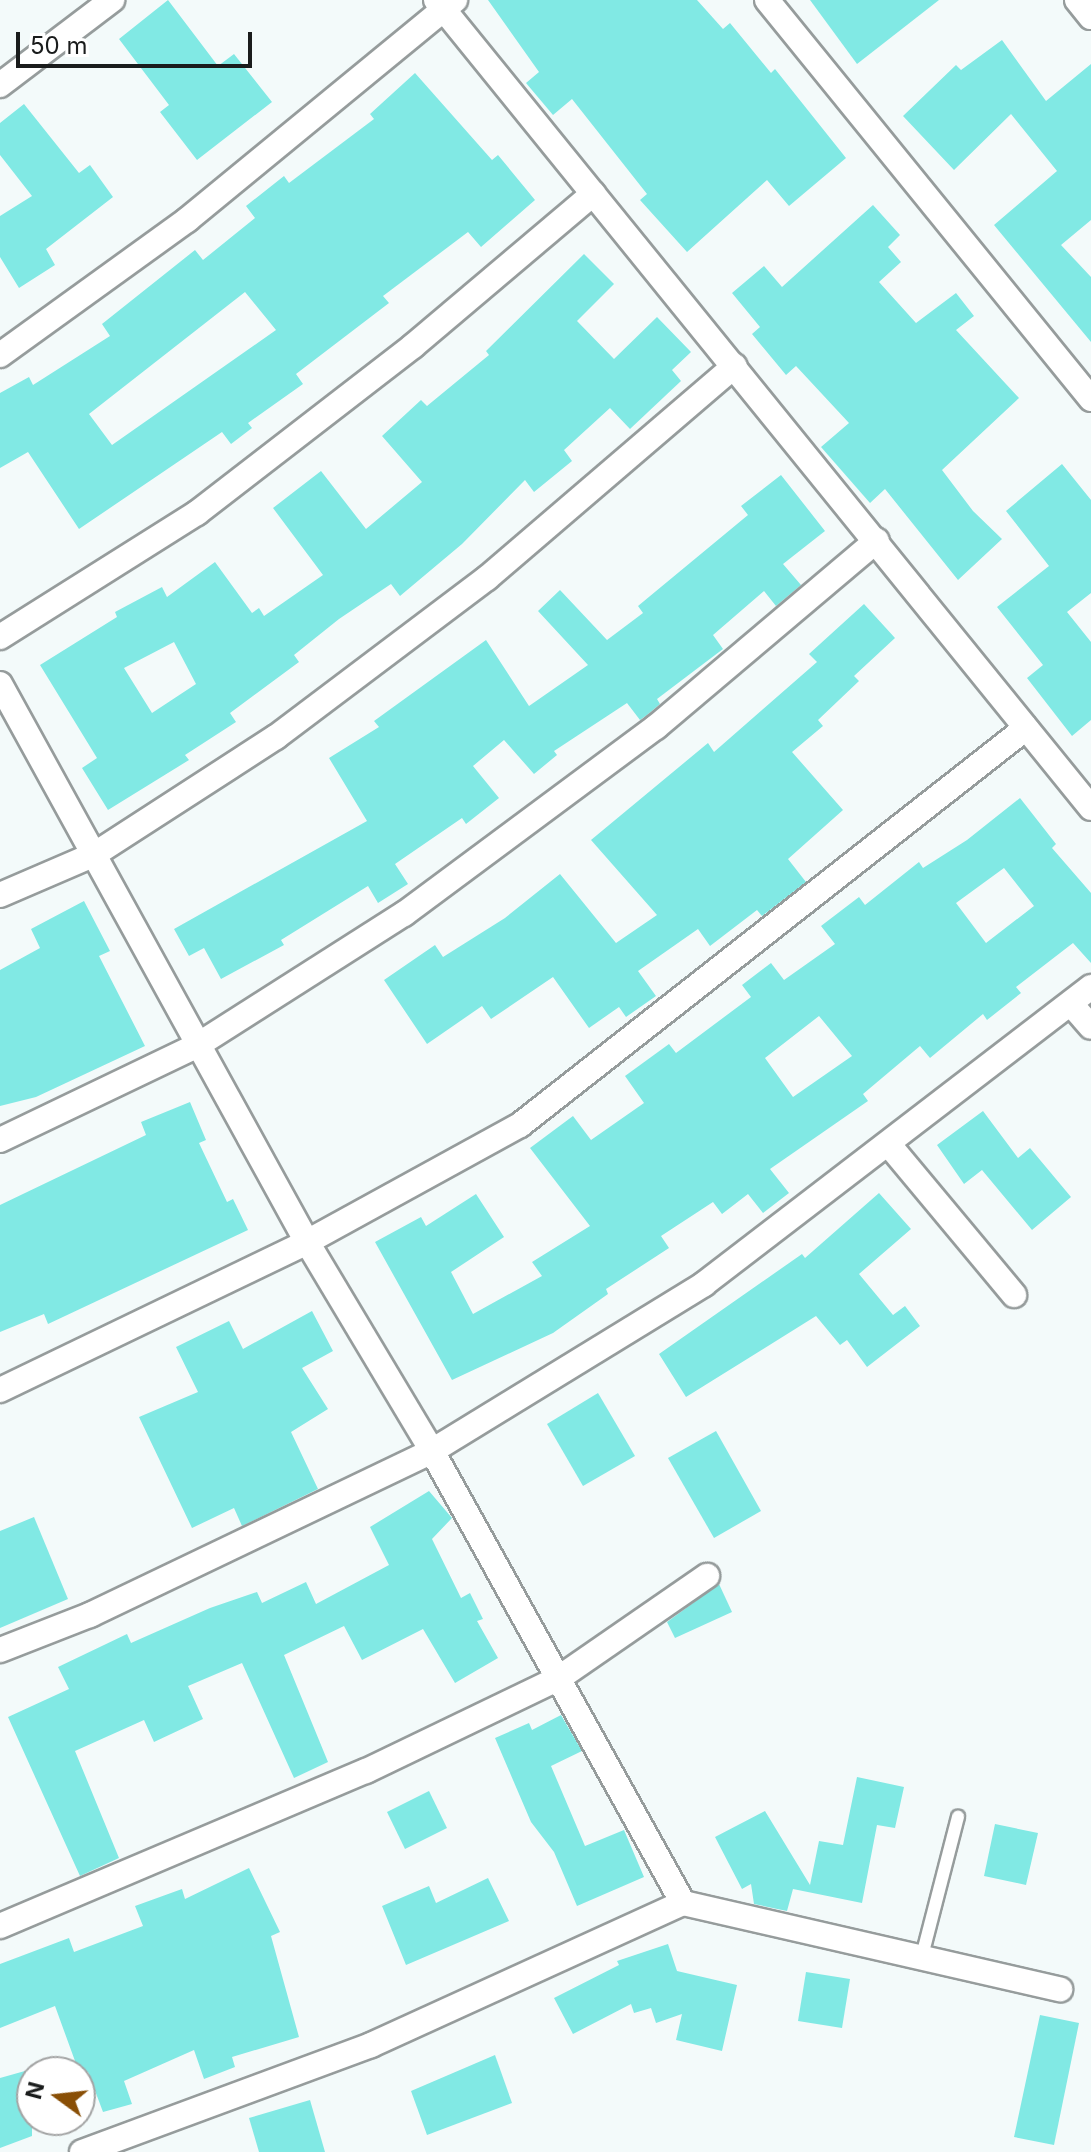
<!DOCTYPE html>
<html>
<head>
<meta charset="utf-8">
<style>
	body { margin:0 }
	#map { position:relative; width:1091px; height:2152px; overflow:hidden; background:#f3fafa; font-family:Inter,sans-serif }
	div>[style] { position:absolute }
	.building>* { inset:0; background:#81e9e4 }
	.roads { filter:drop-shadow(2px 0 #969c9c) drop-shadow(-2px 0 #969c9c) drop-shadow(0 2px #969c9c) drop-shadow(0 -2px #969c9c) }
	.service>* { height:12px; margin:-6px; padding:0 6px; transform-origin:6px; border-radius:6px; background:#fff }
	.minor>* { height:24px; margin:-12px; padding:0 12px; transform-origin:12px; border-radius:12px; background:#fff }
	span { translate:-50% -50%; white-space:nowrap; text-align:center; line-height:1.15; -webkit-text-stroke:8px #fff; paint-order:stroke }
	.north { position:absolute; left:16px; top:2056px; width:80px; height:80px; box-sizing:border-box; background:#fff; border:2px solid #a3a4a4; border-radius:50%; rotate:285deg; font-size:22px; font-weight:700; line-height:32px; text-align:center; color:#1a1c1c }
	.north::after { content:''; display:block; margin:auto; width:28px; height:36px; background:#894f06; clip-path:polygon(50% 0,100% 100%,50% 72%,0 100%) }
	.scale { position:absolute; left:16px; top:32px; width:236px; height:36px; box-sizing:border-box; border:4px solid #1a1c1c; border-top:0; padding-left:10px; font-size:24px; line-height:28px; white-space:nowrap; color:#1a1c1c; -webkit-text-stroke:6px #fff; paint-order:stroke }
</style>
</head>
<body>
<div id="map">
	<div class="building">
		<i style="clip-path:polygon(168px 0,218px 66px,234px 54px,272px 102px,197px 160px,160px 112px,169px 105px,119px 39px)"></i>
		<i style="clip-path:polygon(488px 0,697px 0,723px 29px,730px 23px,771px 73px,775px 69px,846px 158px,789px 206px,767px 180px,687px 252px,640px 200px,647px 194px,572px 99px,553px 115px,526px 83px,539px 72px)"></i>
		<i style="clip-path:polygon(810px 0,939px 0,857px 64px)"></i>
		<i style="clip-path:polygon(1002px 40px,1046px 101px,1091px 64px,1091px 220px,1061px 245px,1091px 277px,1091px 342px,994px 225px,1057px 171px,1011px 114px,954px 170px,903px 116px,956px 65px,961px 70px)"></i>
		<i style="clip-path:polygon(evenodd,415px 73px,492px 160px,498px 155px,535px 200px,481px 247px,468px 232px,383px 296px,389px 303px,296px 374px,303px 384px,248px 423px,252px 428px,231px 444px,222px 432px,79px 529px,28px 452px,0 468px,0 393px,29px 377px,33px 385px,110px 336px,102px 324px,195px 250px,203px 260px,255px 218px,246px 206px,284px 176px,289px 183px,374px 119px,370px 114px,415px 73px,245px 292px,276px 330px,112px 445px,89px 414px,245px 292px)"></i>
		<i style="clip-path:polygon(24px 104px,79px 173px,90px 165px,113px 197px,46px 249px,55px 265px,19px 288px,0 257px,0 216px,32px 196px,0 155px,0 123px)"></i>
		<i style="clip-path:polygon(873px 205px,900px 235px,888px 247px,901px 262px,879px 282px,916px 323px,956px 293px,974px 316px,956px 330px,1019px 398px,942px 470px,973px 511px,1002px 539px,958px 580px,885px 489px,870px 503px,821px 447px,849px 423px,796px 366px,786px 375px,752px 334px,760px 327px,732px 293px,764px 266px,782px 287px)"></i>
		<i style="clip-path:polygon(evenodd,584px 254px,614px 284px,577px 321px,614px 359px,657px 317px,691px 352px,672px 370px,681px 381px,630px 429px,610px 408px,564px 450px,572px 461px,534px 492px,525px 480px,462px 544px,400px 596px,391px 584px,339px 619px,294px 655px,299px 662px,230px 713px,236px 722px,185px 755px,189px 760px,108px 810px,82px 768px,97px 758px,40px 665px,117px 617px,115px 612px,162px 587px,167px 597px,215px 562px,252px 613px,259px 608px,264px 616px,323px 575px,273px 508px,321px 471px,366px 529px,422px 482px,382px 436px,421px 400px,427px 406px,489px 355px,486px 351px,584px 254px,174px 642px,196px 684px,152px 713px,124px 668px,174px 642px)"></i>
		<i style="clip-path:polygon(1062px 464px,1091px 500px,1091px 593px,1067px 612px,1091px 642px,1091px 720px,1072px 736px,1027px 678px,1043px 665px,997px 607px,1049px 566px,1006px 511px)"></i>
		<i style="clip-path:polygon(781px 475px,825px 531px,783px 564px,801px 585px,776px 606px,764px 591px,713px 635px,723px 649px,657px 699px,660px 704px,647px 715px,640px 720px,627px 703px,554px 751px,557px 755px,534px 774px,504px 740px,473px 766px,499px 798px,466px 824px,462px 818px,395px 864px,408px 884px,378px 903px,368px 886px,281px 940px,284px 945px,221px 979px,204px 948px,189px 956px,174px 929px,367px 821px,329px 758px,379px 727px,374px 721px,486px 640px,529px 706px,588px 665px,538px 611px,560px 590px,607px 640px,643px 613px,638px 606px,748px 515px,741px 506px)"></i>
		<i style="clip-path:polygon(864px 604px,895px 638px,854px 676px,859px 681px,818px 720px,823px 726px,792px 752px,843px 810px,788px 859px,806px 882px,762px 916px,757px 910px,710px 946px,698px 929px,638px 971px,656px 996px,626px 1017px,619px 1007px,589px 1028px,553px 977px,491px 1019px,482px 1006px,427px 1044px,384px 980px,435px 945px,443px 957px,505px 918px,560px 874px,616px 943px,657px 915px,591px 840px,708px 743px,714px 752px,817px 662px,809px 654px)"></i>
		<i style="clip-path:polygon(evenodd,1020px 798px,1056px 844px,1052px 848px,1091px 893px,1091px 963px,1073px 943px,1016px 987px,1021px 993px,987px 1020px,983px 1014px,930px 1058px,920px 1046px,863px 1094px,868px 1101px,770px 1169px,789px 1193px,763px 1213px,748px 1194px,722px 1214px,713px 1202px,661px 1236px,669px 1248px,606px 1289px,608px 1294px,553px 1333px,452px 1380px,375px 1242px,421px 1217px,426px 1226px,476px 1194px,504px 1237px,451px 1272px,473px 1314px,542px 1276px,532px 1262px,590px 1226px,530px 1148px,573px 1116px,591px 1140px,644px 1103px,625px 1076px,669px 1044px,676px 1053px,751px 997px,742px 985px,771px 963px,784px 980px,835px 944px,821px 926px,859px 897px,865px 905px,919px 862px,923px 868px,967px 840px,1020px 798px,1004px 868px,1034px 906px,986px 943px,956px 903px,1004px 868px,1020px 798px,819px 1016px,852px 1056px,793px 1097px,765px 1058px,819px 1016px)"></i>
		<i style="clip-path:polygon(84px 901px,110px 951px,99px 956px,145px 1046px,36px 1097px,0 1106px,0 970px,40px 948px,31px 929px)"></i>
		<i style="clip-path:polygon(190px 1102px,206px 1140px,199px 1143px,227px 1202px,233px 1199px,248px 1230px,48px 1324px,44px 1314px,0 1332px,0 1205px,146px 1135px,141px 1122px)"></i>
		<i style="clip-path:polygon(983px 1111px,1018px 1158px,1030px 1148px,1071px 1197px,1032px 1230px,982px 1170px,964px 1184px,937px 1145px)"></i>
		<i style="clip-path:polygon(879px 1193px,911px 1229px,859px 1274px,893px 1315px,905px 1306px,920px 1326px,867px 1367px,847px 1340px,840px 1345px,816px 1316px,686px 1397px,659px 1354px,802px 1254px,805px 1258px)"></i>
		<i style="clip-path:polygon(312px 1311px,333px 1351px,302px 1368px,328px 1409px,291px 1432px,318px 1489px,242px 1526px,234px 1508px,192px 1528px,139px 1417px,198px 1392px,176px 1347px,229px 1321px,243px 1349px)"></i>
		<i style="clip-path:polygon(598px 1393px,635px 1456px,583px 1486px,547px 1424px)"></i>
		<i style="clip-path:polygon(716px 1431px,761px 1511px,714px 1538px,668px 1458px)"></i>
		<i style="clip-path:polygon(429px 1491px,452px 1518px,432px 1539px,461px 1598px,470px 1593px,483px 1619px,477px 1621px,498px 1658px,455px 1683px,423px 1629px,362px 1660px,344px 1626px,284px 1655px,328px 1762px,294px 1778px,242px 1663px,188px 1686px,203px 1719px,154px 1742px,144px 1720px,75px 1751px,119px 1858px,80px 1876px,8px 1717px,69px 1689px,58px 1667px,127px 1634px,131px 1643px,210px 1608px,257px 1592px,262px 1603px,306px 1582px,316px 1604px,389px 1565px,370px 1527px)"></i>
		<i style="clip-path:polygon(34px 1517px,68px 1599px,0 1628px,0 1531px)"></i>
		<i style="clip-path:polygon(719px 1584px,732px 1612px,675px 1638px,667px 1622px)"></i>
		<i style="clip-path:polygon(561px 1715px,582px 1751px,551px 1766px,585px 1846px,624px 1830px,644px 1877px,577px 1906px,554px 1852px,531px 1822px,495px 1738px,529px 1723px,532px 1730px)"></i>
		<i style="clip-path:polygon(857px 1777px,904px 1787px,895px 1828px,877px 1825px,862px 1903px,793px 1889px,787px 1911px,754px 1904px,751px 1884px,742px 1889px,715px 1837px,765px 1811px,810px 1885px,819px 1841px,843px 1845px)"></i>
		<i style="clip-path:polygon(429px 1791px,447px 1828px,405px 1849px,387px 1812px)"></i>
		<i style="clip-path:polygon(995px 1824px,1038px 1833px,1026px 1885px,984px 1876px)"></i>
		<i style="clip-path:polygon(249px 1868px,280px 1932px,271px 1936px,299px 2037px,232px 2057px,235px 2067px,204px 2079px,194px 2050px,124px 2081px,132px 2104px,103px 2112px,88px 2072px,79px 2072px,55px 2006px,0 2028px,0 1964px,69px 1938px,74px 1952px,143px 1926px,135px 1906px,182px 1889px,185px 1899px)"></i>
		<i style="clip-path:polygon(488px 1878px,509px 1921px,406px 1965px,382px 1906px,429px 1886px,436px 1903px)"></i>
		<i style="clip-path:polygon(668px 1944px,677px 1971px,737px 1985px,722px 2051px,676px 2040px,682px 2014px,656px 2023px,651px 2008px,634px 2013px,631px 2004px,573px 2034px,554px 1998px,619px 1965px,617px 1961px)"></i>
		<i style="clip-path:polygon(806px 1972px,850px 1979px,842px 2028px,798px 2021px)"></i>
		<i style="clip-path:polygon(1040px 2015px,1079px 2023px,1054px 2145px,1014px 2137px)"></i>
		<i style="clip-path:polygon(495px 2055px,512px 2103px,427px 2135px,411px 2091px)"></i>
		<i style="clip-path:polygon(32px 2069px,32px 2136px,0 2148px,0 2078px)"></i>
		<i style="clip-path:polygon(310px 2100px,325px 2152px,259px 2152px,249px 2118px)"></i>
	</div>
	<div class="roads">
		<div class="service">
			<i style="left:922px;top:1956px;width:144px;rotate:-75.5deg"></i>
		</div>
		<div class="minor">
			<i style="left:436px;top:0;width:1040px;rotate:50.97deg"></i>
			<i style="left:767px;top:0;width:514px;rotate:50.92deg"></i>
			<i style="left:1077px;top:0;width:22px;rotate:51deg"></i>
			<i style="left:0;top:85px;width:141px;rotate:-37.2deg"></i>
			<i style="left:0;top:355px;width:231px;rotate:-35.8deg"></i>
			<i style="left:187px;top:220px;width:347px;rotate:-39.4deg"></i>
			<i style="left:0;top:637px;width:233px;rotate:-32.2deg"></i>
			<i style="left:197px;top:513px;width:273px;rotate:-37.7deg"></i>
			<i style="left:413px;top:346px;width:236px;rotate:-40.2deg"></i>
			<i style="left:0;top:684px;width:637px;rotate:61.18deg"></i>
			<i style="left:307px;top:1242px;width:244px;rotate:59.1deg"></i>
			<i style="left:432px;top:1451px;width:517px;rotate:60.96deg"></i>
			<i style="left:683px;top:1903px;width:387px;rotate:12.9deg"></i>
			<i style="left:0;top:895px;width:103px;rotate:-23.3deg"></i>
			<i style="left:95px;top:854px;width:216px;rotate:-32.9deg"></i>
			<i style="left:276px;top:737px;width:264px;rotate:-37deg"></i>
			<i style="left:487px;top:578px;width:326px;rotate:-40.6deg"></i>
			<i style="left:1071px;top:1004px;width:30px;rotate:49deg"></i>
			<i style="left:0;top:1140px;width:220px;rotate:-25.6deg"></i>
			<i style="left:198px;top:1045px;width:244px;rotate:-32.5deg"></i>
			<i style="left:404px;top:914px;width:314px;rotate:-36.6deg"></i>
			<i style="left:656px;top:727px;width:289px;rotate:-40.2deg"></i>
			<i style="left:890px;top:1146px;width:194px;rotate:50.2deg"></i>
			<i style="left:0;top:1390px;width:341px;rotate:-25.7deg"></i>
			<i style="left:307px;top:1242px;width:243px;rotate:-28.8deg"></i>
			<i style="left:520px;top:1125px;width:643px;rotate:-38.12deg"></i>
			<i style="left:0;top:1650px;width:97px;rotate:-21.3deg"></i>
			<i style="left:90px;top:1615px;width:379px;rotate:-25.6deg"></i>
			<i style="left:432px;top:1451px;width:319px;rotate:-31.5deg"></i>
			<i style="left:704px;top:1284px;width:488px;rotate:-37.5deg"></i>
			<i style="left:0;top:1926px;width:397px;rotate:-23deg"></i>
			<i style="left:366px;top:1771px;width:214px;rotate:-25.7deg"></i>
			<i style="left:559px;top:1678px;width:180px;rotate:-34.6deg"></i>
			<i style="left:82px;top:2152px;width:308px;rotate:-20.3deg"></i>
			<i style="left:371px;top:2045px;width:343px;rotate:-24.5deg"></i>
		</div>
	</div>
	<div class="north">N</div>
	<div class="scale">50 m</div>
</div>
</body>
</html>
